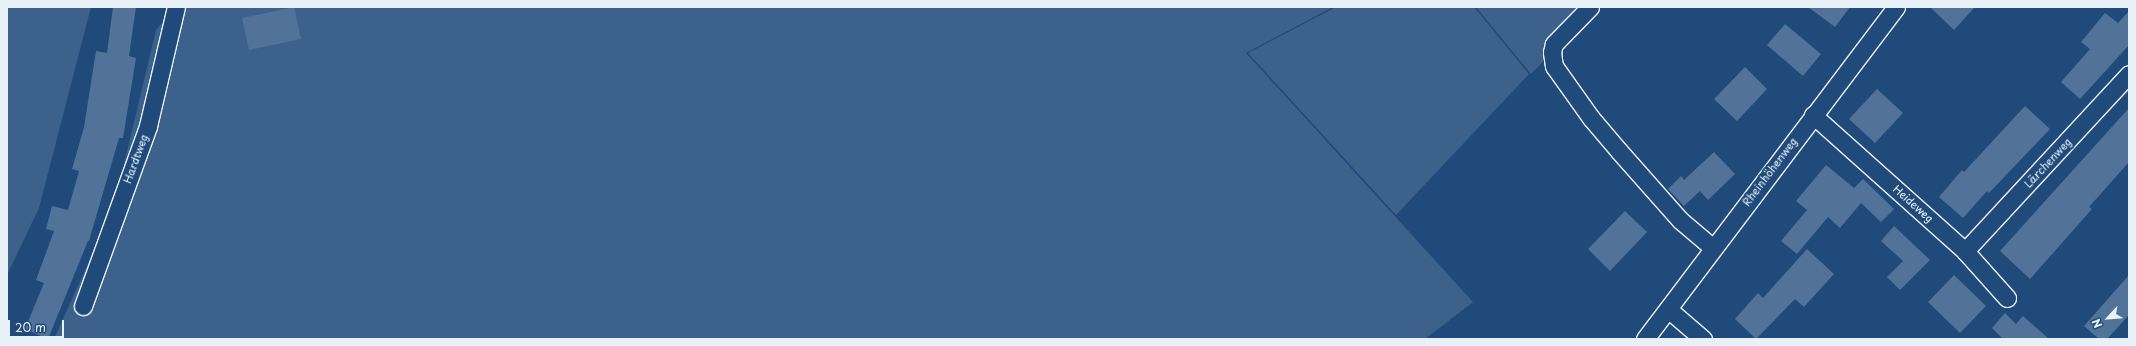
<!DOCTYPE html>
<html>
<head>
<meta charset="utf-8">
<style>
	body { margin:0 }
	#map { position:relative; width:2136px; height:346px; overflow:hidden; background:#1f4a7a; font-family:"Playpen Sans",sans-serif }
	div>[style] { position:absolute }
	.green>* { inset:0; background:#3c628c }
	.building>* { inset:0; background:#517399 }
	.roads { filter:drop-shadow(1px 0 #e8f1f8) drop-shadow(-1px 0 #e8f1f8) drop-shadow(0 1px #e8f1f8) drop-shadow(0 -1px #e8f1f8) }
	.street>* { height:17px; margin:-8.5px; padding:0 8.5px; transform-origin:8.5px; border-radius:8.5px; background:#1f4a7a }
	span { translate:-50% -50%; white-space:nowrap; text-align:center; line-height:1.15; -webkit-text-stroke:4px #1f4a7a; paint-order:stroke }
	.street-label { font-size:11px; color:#e8f1f8 }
	.frame { position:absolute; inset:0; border:8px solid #e8f1f8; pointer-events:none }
	.north { position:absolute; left:2088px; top:298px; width:40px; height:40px; -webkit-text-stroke:3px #1f4a7a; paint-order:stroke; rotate:244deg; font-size:11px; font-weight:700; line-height:16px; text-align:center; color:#e8f1f8 }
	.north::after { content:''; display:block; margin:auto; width:14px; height:18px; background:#e8f1f8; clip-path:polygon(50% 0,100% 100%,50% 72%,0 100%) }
	.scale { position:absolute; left:8px; top:320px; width:56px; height:18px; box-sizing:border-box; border:2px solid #e8f1f8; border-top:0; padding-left:5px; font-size:12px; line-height:14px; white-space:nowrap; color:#e8f1f8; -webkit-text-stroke:3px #1f4a7a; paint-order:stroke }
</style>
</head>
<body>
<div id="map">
	<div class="green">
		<i style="clip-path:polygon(7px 7px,91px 7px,39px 208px,7px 275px)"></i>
		<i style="clip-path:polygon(176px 7px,1333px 7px,1246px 53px,1473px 302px,1425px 339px,54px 339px,114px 206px,156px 30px)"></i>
		<i style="clip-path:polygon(1336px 7px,1474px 7px,1529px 74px,1396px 215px,1248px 53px)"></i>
		<i style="clip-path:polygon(1476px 7px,1597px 7px,1531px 74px)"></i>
	</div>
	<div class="building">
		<i style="clip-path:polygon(113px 7px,136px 7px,129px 56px,136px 58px,123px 138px,119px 138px,89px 241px,88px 241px,48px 339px,25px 329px,44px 283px,36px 280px,54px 231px,46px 229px,52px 206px,68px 210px,79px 171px,72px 169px,84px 127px,96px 51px,107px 53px)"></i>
		<i style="clip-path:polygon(294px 7px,301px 39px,249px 50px,242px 18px)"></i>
		<i style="clip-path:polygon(1808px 7px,1850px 7px,1835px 27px)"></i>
		<i style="clip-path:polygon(1930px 7px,1975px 7px,1954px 30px)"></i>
		<i style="clip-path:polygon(2129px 11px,2129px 45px,2080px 99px,2061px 82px,2090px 49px,2081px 42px,2105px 13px,2118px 23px)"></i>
		<i style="clip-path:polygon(1785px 24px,1821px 54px,1803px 76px,1767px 45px)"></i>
		<i style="clip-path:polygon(1745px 67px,1767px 89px,1737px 121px,1714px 99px)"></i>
		<i style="clip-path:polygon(1877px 89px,1903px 113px,1875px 143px,1849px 119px)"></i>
		<i style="clip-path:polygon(2025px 106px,2050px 129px,1989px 193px,1987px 191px,1963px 218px,1939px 197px,1962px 170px,1964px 172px)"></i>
		<i style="clip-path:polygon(2129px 108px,2129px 162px,2089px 207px,2092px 209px,2030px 279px,2000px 251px)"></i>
		<i style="clip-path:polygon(1714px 152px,1735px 174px,1708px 200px,1700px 191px,1684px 206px,1668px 189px,1681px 176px,1684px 180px)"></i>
		<i style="clip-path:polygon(1826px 165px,1854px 188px,1863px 179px,1894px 209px,1881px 222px,1861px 203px,1840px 228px,1828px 217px,1797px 254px,1781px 241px,1807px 210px,1796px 201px)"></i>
		<i style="clip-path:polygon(1625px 211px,1647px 232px,1610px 271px,1588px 249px)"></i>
		<i style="clip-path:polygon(1894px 226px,1930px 260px,1900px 290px,1887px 277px,1903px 261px,1881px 241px)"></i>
		<i style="clip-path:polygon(1807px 249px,1834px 274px,1804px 307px,1795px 299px,1756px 339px,1735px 319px,1758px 293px,1763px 298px)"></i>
		<i style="clip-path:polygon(1954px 275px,1986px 306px,1960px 333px,1928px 302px)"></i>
		<i style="clip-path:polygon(2129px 275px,2129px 315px,2107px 339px,2099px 339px,2084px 326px)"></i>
		<i style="clip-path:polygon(2005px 313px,2016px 324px,2023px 316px,2049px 339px,2003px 339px,1992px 328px)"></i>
	</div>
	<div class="roads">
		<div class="street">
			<i style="left:1590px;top:7px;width:52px;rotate:134.2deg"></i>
			<i style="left:1554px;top:44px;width:8px;rotate:104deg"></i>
			<i style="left:1552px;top:52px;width:14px;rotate:82deg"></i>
			<i style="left:1554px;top:66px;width:64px;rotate:54.6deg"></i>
			<i style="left:1591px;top:118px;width:43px;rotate:49.7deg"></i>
			<i style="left:1619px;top:151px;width:92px;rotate:48.5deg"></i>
			<i style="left:1680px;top:220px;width:43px;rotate:40.3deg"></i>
			<i style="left:1813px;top:115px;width:204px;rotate:41.8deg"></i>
			<i style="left:1965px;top:251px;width:63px;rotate:48.2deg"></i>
			<i style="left:1965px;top:251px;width:241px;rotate:-47.2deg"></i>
			<i style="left:83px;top:306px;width:191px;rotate:-70.1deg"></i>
			<i style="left:148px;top:126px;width:122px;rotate:-76.8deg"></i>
			<i style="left:1668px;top:309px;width:46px;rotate:40.6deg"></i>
			<i style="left:1645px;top:339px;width:416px;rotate:-52.9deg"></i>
		</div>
	</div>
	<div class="street-label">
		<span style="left:136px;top:159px;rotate:-70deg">Hardtweg</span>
		<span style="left:2048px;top:163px;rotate:-47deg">Lärchenweg</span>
		<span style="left:1770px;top:172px;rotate:-53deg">Rheinhöhenweg</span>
		<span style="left:1913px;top:204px;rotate:42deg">Heideweg</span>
	</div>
	<div class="frame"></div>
	<div class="north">N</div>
	<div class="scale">20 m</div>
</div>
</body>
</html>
